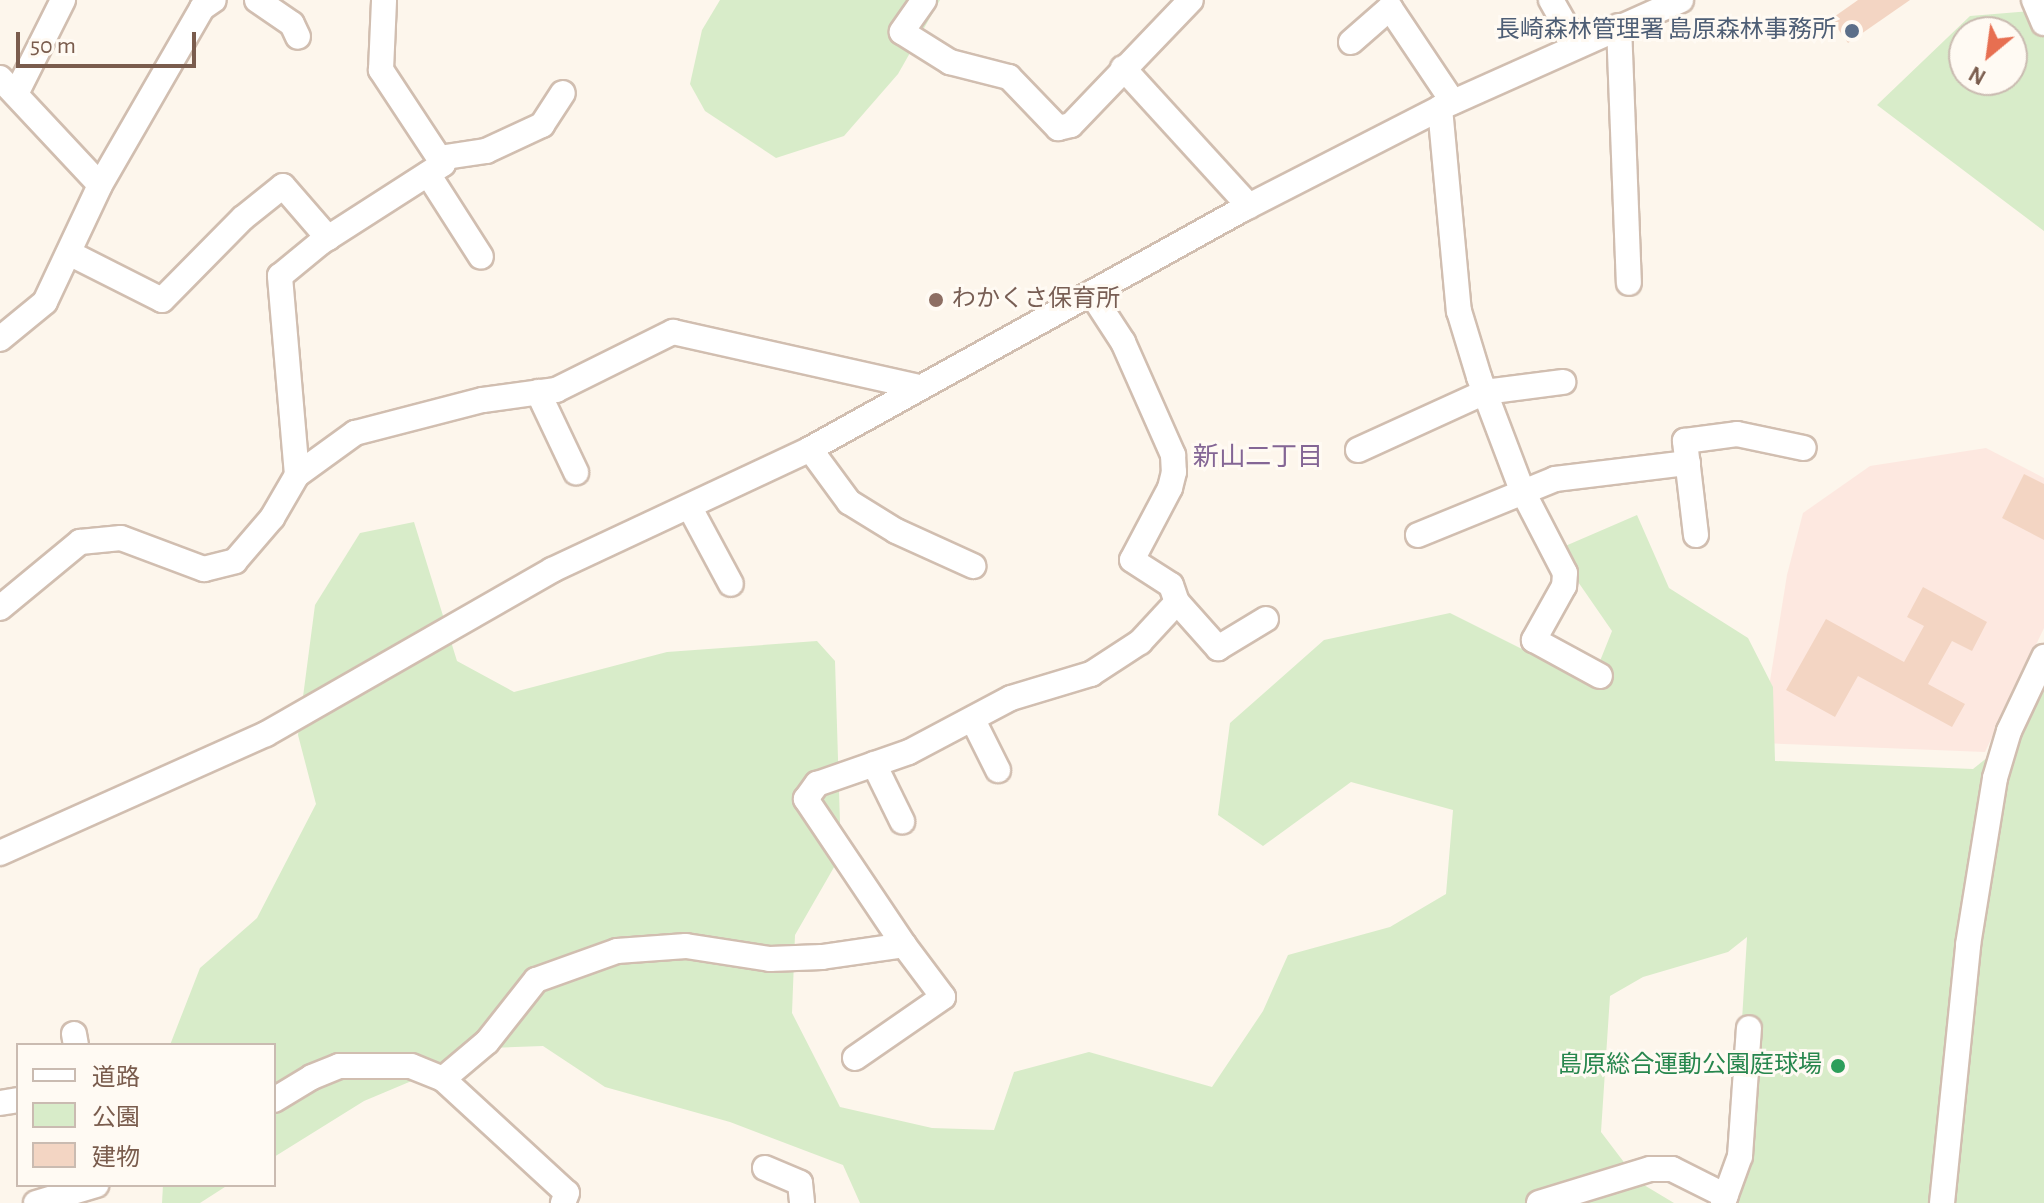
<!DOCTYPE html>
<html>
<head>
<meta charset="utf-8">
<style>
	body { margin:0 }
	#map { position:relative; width:2044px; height:1203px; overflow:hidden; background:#fdf6ec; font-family:"Alegreya Sans","Noto Sans JP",sans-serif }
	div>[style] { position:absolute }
	.commercial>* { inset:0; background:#fde8e0 }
	.green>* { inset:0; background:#d8ecc9 }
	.building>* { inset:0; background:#f3d5c3 }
	.roads { filter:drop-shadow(2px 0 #d1beb0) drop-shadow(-2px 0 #d1beb0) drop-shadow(0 2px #d1beb0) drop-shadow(0 -2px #d1beb0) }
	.minor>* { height:24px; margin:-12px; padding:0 12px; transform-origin:12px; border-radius:12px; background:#fff }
	.dots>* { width:22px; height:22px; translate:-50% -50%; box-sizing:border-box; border:4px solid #fffaf3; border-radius:50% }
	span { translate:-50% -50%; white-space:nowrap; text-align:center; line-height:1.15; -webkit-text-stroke:6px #fffaf3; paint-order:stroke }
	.service-label { font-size:24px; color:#4e5e75 }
	.right { translate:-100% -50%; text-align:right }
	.education-label { font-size:24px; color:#785e54 }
	.left { translate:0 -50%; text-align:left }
	.leisure-label { font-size:24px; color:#27864d }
	.neighbourhood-label { font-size:26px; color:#846695 }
	.legend { position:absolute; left:16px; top:1043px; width:260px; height:144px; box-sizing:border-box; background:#fffaf3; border:2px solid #cabbb1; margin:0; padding:10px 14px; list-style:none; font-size:24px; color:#7a5c4d }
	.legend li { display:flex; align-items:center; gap:16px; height:40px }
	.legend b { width:40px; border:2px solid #cabbb1 }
	.north { position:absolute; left:1948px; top:16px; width:80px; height:80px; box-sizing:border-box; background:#fffaf3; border:2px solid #cabbb1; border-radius:50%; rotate:209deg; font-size:22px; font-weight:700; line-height:32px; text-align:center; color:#7a5c4d }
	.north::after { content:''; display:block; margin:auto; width:28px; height:36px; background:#e76f51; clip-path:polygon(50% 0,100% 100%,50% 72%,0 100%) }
	.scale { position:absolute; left:16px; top:32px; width:180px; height:36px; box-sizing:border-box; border:4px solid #7a5c4d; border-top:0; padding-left:10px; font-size:24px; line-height:28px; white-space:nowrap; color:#7a5c4d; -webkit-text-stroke:6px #fffaf3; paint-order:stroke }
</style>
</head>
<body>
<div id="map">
	<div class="commercial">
		<i style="clip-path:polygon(1986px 448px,2044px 478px,2044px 628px,1985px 752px,1760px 743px,1787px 575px,1803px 513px,1870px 466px)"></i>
	</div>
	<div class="green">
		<i style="clip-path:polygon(720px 0,940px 0,898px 74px,844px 136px,776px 158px,705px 111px,690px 84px,702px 30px)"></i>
		<i style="clip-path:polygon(evenodd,2044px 10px,2044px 231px,1877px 105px,1970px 16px,2044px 10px,1964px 32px,2012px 32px,2012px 80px,1964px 80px,1964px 32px)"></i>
		<i style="clip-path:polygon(1637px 515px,1669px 588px,1748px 638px,1773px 687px,1775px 761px,1973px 769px,2018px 733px,2044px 681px,2044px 1203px,1731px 1203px,1747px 937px,1728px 952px,1643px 977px,1610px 996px,1601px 1132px,1639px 1182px,1674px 1203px,860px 1203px,843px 1165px,730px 1122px,605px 1087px,543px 1046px,490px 1048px,364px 1101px,274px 1157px,274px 1045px,170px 1045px,200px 968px,257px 918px,316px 804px,298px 735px,315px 605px,360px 533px,414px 522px,457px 661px,514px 692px,667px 652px,817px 641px,835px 661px,841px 855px,795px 935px,792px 1013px,840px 1107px,932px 1128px,994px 1130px,1014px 1072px,1089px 1052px,1212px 1087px,1263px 1011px,1288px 955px,1390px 927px,1446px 894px,1453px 810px,1351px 782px,1263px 846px,1218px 815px,1230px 723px,1324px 640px,1450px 613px,1564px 670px,1598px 666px,1612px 631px,1556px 550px)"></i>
		<i style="clip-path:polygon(163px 1185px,228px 1185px,200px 1203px,162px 1203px)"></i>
	</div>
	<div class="building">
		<i style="clip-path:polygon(1858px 0,1910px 0,1848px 43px,1831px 19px)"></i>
		<i style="clip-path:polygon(2024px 474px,2044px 484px,2044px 540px,2002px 518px)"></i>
		<i style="clip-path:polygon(1923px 587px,1987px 622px,1972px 651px,1952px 641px,1928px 684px,1965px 704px,1952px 727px,1858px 676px,1835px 717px,1786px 690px,1826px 619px,1904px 662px,1924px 626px,1907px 617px)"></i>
	</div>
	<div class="roads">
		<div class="minor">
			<i style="left:257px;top:0;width:42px;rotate:34.4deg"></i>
			<i style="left:292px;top:24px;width:14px;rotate:65deg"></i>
			<i style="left:924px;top:0;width:39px;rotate:125deg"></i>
			<i style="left:902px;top:32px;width:57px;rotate:32deg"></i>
			<i style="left:950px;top:62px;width:61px;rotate:14.3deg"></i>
			<i style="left:1009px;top:77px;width:71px;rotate:46.1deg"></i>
			<i style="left:1058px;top:128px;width:13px;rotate:-13deg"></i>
			<i style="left:1071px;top:125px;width:173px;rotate:-46.2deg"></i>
			<i style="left:1551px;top:0;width:51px;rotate:60.4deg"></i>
			<i style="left:2034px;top:0;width:25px;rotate:67deg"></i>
			<i style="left:1619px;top:26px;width:257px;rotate:87.8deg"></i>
			<i style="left:1351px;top:42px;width:52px;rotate:-41.1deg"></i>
			<i style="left:1390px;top:8px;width:113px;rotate:56.2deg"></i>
			<i style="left:1123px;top:68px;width:187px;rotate:47.6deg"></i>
			<i style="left:0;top:78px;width:146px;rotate:46.9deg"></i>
			<i style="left:16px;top:94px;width:105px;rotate:-63.4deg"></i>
			<i style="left:1440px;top:108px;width:204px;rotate:84.7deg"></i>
			<i style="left:1459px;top:311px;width:69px;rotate:73.1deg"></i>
			<i style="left:1479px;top:377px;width:121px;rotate:69.2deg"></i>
			<i style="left:1522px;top:490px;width:93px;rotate:62.6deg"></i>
			<i style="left:1565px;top:573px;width:13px;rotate:94deg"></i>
			<i style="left:1564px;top:586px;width:62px;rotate:119.1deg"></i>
			<i style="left:1534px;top:640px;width:75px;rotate:28.6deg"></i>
			<i style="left:439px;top:158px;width:48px;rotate:-8.5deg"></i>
			<i style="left:486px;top:151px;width:62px;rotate:-24.9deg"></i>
			<i style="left:542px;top:125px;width:38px;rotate:-57deg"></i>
			<i style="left:428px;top:174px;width:98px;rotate:57.4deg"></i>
			<i style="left:69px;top:253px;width:104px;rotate:26.8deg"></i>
			<i style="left:162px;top:300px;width:115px;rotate:-45.4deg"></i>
			<i style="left:243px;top:218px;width:51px;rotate:-38.7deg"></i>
			<i style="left:283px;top:186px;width:69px;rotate:49.1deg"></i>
			<i style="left:1091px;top:293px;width:59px;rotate:56.9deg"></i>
			<i style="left:1123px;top:342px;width:124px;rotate:66.1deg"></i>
			<i style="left:1173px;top:455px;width:17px;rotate:87deg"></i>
			<i style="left:1174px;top:472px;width:16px;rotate:104deg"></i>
			<i style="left:1170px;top:488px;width:81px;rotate:117.8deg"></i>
			<i style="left:1132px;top:560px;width:46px;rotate:32.7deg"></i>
			<i style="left:1171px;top:585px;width:18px;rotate:71deg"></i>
			<i style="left:1177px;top:602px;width:62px;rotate:48.3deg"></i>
			<i style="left:1218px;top:648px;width:56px;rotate:-31.1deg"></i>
			<i style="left:0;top:339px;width:58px;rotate:-39.4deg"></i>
			<i style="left:45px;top:302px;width:129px;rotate:-64.8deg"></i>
			<i style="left:100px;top:185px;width:204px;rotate:-60deg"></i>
			<i style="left:202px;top:8px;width:14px;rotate:-34deg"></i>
			<i style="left:538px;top:392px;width:89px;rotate:64.6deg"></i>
			<i style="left:810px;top:449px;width:66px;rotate:53.7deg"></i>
			<i style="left:849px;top:502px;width:55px;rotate:31.7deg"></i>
			<i style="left:896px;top:531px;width:85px;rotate:24.4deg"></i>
			<i style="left:1358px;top:450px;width:140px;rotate:-24.5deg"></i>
			<i style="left:1485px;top:392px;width:79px;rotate:-7.3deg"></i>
			<i style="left:297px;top:475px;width:200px;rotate:-94.9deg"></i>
			<i style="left:280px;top:276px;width:52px;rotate:-39.5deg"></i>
			<i style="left:320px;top:243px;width:146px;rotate:-32.7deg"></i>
			<i style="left:443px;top:164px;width:113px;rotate:-123.4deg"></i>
			<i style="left:381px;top:70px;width:70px;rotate:-87.5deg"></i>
			<i style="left:690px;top:508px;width:86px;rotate:61.7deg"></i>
			<i style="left:1418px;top:535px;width:148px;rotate:-22.2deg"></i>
			<i style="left:1555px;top:479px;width:134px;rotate:-6.9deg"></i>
			<i style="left:1696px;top:535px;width:95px;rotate:-96.7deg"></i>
			<i style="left:1685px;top:441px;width:52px;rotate:-7.7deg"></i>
			<i style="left:1737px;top:434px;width:68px;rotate:11.8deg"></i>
			<i style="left:0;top:608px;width:104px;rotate:-39.5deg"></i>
			<i style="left:80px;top:542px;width:41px;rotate:-5.6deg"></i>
			<i style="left:121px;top:538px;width:89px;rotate:20.5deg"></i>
			<i style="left:204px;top:569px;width:32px;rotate:-14deg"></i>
			<i style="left:235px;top:561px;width:57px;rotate:-49.3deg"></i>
			<i style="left:272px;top:518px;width:50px;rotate:-59.8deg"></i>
			<i style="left:297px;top:475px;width:72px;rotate:-35.9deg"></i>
			<i style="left:355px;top:433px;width:132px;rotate:-14.5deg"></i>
			<i style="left:483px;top:400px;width:74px;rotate:-7.8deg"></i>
			<i style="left:556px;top:390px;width:131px;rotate:-26.4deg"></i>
			<i style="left:673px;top:332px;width:252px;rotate:12.6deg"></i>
			<i style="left:973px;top:720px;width:56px;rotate:63.4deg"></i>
			<i style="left:874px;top:764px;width:64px;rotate:63.8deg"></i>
			<i style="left:0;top:853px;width:291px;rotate:-24.1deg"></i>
			<i style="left:266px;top:734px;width:330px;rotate:-29.8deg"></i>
			<i style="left:552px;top:570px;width:285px;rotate:-25.1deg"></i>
			<i style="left:810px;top:449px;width:493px;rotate:-29deg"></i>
			<i style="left:1241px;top:210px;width:224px;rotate:-27.1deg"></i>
			<i style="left:1440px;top:108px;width:264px;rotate:-24.1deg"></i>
			<i style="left:74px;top:1034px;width:11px;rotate:80deg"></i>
			<i style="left:855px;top:1058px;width:107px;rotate:-34.7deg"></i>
			<i style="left:943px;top:997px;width:65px;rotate:-126.9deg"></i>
			<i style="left:904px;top:945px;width:176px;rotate:-123.9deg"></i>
			<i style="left:806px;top:799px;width:19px;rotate:-54deg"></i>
			<i style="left:817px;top:784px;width:97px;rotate:-19.2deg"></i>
			<i style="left:909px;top:752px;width:115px;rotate:-27.9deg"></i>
			<i style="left:1011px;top:698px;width:84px;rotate:-16.7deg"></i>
			<i style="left:1091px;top:674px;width:59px;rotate:-33.1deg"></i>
			<i style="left:1140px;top:642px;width:54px;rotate:-47.2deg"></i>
			<i style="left:443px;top:1079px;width:168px;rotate:42.6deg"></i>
			<i style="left:567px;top:1193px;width:11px;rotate:112deg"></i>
			<i style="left:274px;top:1100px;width:44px;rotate:-31.2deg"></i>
			<i style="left:312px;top:1077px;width:29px;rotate:-22deg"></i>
			<i style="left:339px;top:1066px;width:72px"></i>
			<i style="left:411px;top:1066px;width:35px;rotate:22deg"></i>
			<i style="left:443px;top:1079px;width:57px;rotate:-40.1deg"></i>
			<i style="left:487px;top:1042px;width:79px;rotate:-51.7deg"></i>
			<i style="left:536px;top:980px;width:86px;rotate:-19.7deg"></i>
			<i style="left:617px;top:951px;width:69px;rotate:-4.1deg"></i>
			<i style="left:686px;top:946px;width:85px;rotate:8.8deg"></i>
			<i style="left:770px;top:959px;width:52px;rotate:-2.2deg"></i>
			<i style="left:822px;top:957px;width:83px;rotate:-8.3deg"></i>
			<i style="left:0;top:1103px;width:18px;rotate:-9deg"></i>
			<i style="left:765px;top:1168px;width:38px;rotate:23deg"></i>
			<i style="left:800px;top:1183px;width:20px;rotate:84deg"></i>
			<i style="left:36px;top:1203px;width:63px;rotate:-16.7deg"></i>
			<i style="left:1539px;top:1203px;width:116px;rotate:-17deg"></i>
			<i style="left:1650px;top:1169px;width:22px"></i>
			<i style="left:1672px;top:1169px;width:60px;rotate:26.6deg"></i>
			<i style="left:1723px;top:1203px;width:50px;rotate:-70.1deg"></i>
			<i style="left:1740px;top:1156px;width:128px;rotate:-86deg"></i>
			<i style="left:1942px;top:1203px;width:259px;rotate:-84.2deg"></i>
			<i style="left:1968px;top:945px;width:169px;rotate:-80.8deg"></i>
			<i style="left:1995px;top:778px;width:49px;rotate:-73.4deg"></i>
			<i style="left:2009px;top:731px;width:82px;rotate:-64.7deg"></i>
		</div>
	</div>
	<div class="dots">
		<i style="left:1852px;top:31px;background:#5c6f8a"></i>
		<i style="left:936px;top:300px;background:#8d6e63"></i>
		<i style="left:1838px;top:1066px;background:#2e9e5b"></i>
	</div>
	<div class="service-label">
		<span class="right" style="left:1836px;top:31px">長崎森林管理署 島原森林事務所</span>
	</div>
	<div class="education-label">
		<span class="left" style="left:952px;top:300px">わかくさ保育所</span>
	</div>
	<div class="leisure-label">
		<span class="right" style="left:1822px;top:1066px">島原総合運動公園庭球場</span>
	</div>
	<div class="neighbourhood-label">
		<span style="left:1258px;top:458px">新山二丁目</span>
	</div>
	<ul class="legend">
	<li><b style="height:10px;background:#fff"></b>道路</li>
	<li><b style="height:22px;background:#d8ecc9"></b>公園</li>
	<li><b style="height:22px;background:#f3d5c3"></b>建物</li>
	</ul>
	<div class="north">N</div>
	<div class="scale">50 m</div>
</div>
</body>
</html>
